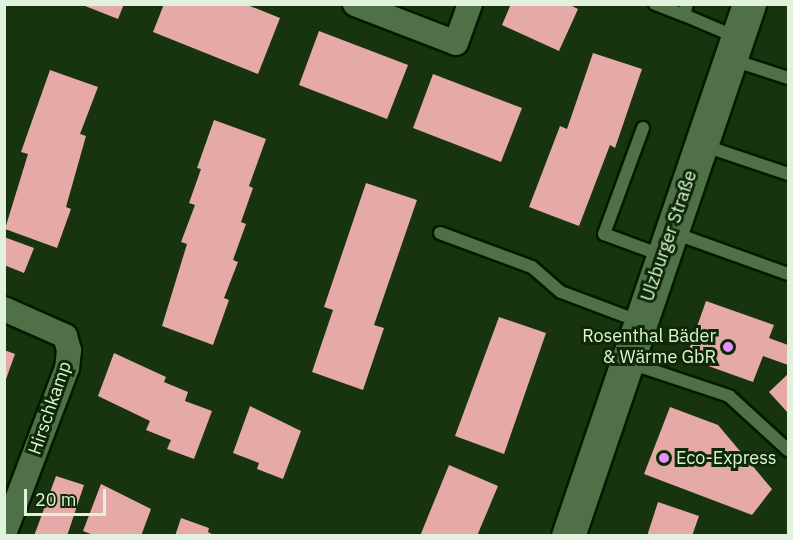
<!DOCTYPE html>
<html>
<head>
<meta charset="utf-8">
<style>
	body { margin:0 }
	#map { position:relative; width:793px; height:540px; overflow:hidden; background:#17340f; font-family:"IBM Plex Sans",sans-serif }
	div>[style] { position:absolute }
	.building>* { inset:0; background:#e5a9a8 }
	.roads { filter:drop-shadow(2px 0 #011b00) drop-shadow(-2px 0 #011b00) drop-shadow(0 2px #011b00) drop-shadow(0 -2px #011b00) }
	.lane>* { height:12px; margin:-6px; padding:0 6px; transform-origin:6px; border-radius:6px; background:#507048 }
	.street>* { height:24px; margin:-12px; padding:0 12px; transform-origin:12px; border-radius:12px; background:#507048 }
	.secondary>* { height:33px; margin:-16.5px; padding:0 16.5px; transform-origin:16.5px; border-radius:16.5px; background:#507048 }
	.dots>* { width:16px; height:16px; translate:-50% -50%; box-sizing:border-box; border:3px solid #0d2a05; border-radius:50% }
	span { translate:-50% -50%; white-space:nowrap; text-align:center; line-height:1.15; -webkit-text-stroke:6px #0d2a05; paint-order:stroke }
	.street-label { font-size:18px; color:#e0f2db }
	.poi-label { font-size:18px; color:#e0f2db }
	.right { translate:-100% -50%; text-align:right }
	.left { translate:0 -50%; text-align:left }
	.frame { position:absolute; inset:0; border:6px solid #e0f2db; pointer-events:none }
	.scale { position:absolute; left:24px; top:489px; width:82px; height:27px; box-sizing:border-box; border:3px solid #e0f2db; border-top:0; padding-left:8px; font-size:18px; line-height:21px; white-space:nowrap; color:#e0f2db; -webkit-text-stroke:4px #0d2a05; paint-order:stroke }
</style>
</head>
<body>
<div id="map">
	<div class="building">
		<i style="clip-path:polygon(80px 4px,124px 4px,118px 19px)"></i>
		<i style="clip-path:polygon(164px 4px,245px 4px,280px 18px,258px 74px,153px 32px)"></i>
		<i style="clip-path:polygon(511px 4px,568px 4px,578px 9px,559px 51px,502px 25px)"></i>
		<i style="clip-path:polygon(319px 31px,408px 65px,387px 119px,299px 85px)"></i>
		<i style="clip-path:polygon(593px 53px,642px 69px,615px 148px,610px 145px,579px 226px,529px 207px,560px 126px,567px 129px)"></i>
		<i style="clip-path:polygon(50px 70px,98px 87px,80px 134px,86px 136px,66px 207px,71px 209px,57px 248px,5px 229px,28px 154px,21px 152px)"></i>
		<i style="clip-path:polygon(433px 74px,522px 108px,501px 162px,413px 128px)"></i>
		<i style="clip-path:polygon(214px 120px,266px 139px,249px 186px,253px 188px,241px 222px,246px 224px,233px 260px,238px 262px,224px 298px,229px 300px,213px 345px,162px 326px,187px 244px,181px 242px,195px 205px,189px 203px,201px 169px,197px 168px)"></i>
		<i style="clip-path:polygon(366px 183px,417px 200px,374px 325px,384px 328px,363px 390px,312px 372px,333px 310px,324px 307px)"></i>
		<i style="clip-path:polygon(4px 237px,34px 248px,24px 273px,4px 265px)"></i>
		<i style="clip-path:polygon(706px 301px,774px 325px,769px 338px,788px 345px,788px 365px,763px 356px,753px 382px,686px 358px)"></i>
		<i style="clip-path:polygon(499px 317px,546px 333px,504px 454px,455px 436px)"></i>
		<i style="clip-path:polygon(4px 350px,15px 354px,5px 382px,4px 382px)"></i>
		<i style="clip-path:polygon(114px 353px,166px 377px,164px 382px,188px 392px,185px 401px,212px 411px,194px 459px,167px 449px,171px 440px,146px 430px,150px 421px,98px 396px)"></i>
		<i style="clip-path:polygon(788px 374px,788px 413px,769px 392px)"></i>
		<i style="clip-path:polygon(250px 406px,301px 431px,283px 479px,257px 469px,259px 463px,233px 453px)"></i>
		<i style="clip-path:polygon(670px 407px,718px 425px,772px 489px,752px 515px,644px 474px)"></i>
		<i style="clip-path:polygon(449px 465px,498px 486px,477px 536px,420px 536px)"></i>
		<i style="clip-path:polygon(56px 476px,84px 485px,67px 536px,34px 536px)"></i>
		<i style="clip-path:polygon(101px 484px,151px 509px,141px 536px,96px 536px,83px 531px)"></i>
		<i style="clip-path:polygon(658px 502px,699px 516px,692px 536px,647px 536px)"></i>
		<i style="clip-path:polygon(181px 518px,209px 528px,208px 532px,215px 536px,175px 536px)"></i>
	</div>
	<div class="roads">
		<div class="lane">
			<i style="left:655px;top:4px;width:31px;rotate:21deg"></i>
			<i style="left:687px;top:4px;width:11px;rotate:105deg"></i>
			<i style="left:684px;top:15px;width:56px;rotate:22.9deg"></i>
			<i style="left:733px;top:60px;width:58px;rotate:18.1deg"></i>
			<i style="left:643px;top:128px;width:113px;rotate:110.2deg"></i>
			<i style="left:604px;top:234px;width:61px;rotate:20.2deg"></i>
			<i style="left:702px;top:145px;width:91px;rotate:18.6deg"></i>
			<i style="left:671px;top:232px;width:124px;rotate:19.7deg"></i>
			<i style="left:440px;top:233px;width:98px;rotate:20.3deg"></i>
			<i style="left:532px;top:267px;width:38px;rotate:41deg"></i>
			<i style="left:561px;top:292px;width:82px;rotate:20.6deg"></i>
			<i style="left:627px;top:362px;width:108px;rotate:18.4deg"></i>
			<i style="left:729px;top:396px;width:80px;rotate:42.5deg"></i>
		</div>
		<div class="street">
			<i style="left:355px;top:4px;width:108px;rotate:21.1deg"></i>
			<i style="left:456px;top:43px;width:41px;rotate:-70.3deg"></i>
			<i style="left:4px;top:309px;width:67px;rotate:23.9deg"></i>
			<i style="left:65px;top:336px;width:15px;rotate:74deg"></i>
			<i style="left:69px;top:350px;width:18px;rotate:96deg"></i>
			<i style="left:67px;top:368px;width:178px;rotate:110.8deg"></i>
		</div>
		<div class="secondary">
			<i style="left:568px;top:536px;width:562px;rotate:-71.21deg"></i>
		</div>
	</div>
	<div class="dots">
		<i style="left:728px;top:347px;background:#e88eff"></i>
		<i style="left:664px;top:458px;background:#e88eff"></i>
	</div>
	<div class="street-label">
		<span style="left:669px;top:236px;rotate:-71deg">Ulzburger Straße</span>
		<span style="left:50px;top:408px;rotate:-71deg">Hirschkamp</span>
	</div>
	<div class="poi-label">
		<span class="right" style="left:716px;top:347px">Rosenthal Bäder<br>&amp; Wärme GbR</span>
		<span class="left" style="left:676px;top:458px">Eco-Express</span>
	</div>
	<div class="frame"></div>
	<div class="scale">20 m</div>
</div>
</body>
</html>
